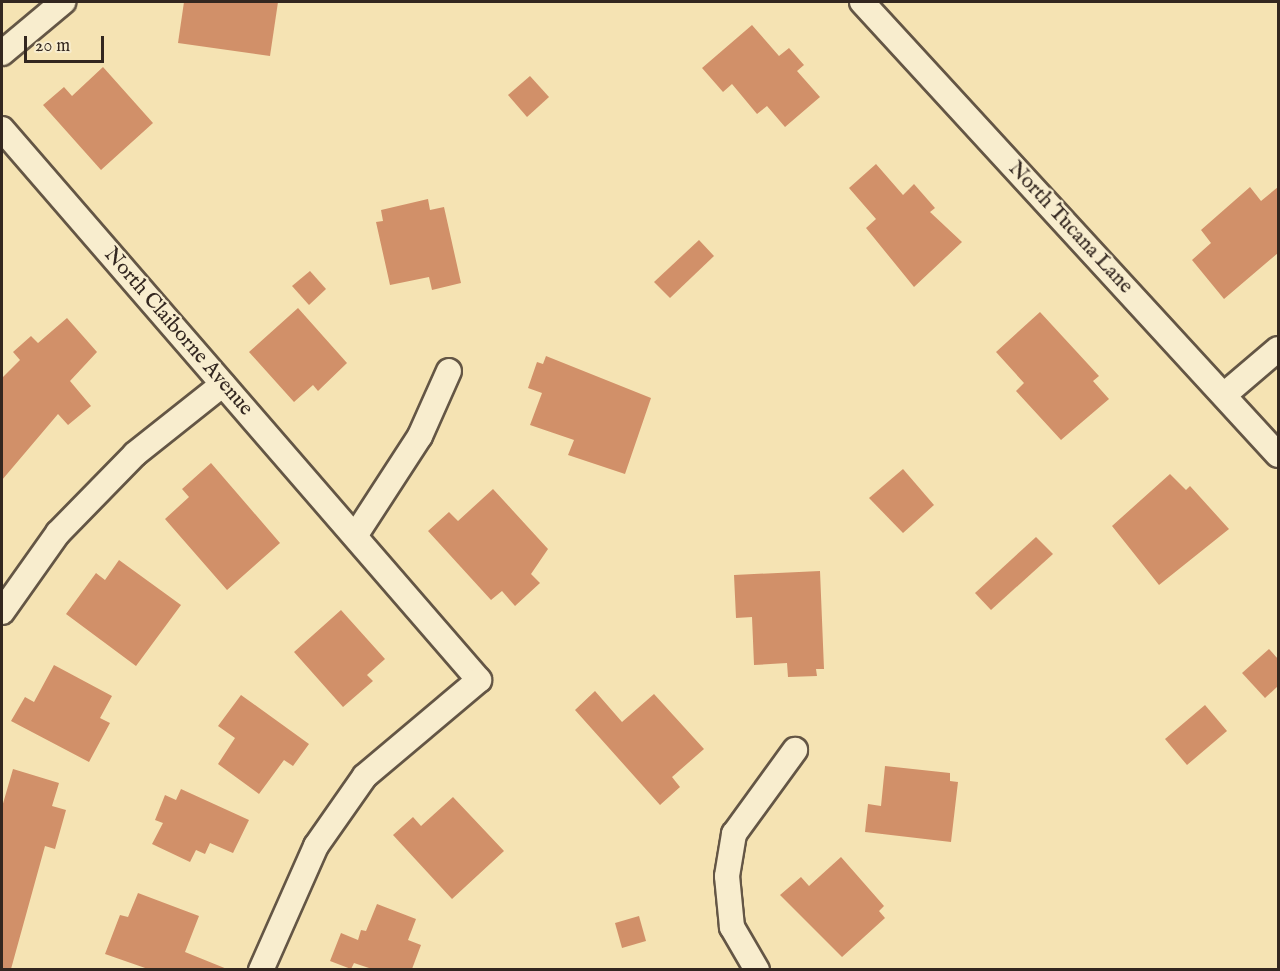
<!DOCTYPE html>
<html>
<head>
<meta charset="utf-8">
<style>
	body { margin:0 }
	#map { position:relative; width:1280px; height:971px; overflow:hidden; background:#f5e3b3; font-family:"IM FELL English",serif }
	div>[style] { position:absolute }
	.building>* { inset:0; background:#d19069 }
	.roads { filter:drop-shadow(2px 0 #645645) drop-shadow(-2px 0 #645645) drop-shadow(0 2px #645645) drop-shadow(0 -2px #645645) }
	.minor>* { height:24px; margin:-12px; padding:0 12px; transform-origin:12px; border-radius:12px; background:#f8edce }
	span { translate:-50% -50%; white-space:nowrap; text-align:center; line-height:1.15; -webkit-text-stroke:4.5px #f8edce; paint-order:stroke }
	.street-label { font-size:21px; color:#332720 }
	.frame { position:absolute; inset:0; border:3px solid #332720; pointer-events:none }
	.scale { position:absolute; left:24px; top:36px; width:80px; height:27px; box-sizing:border-box; border:3px solid #332720; border-top:0; padding-left:8px; font-size:18px; line-height:21px; white-space:nowrap; color:#332720; -webkit-text-stroke:4px #f8edce; paint-order:stroke }
</style>
</head>
<body>
<div id="map">
	<div class="building">
		<i style="clip-path:polygon(184px 2px,278px 2px,270px 56px,178px 43px)"></i>
		<i style="clip-path:polygon(752px 25px,779px 56px,789px 48px,804px 65px,797px 71px,820px 97px,785px 127px,767px 106px,757px 114px,732px 84px,723px 92px,702px 68px)"></i>
		<i style="clip-path:polygon(103px 67px,153px 123px,101px 170px,43px 105px,64px 87px,72px 96px)"></i>
		<i style="clip-path:polygon(530px 76px,549px 97px,527px 117px,508px 95px)"></i>
		<i style="clip-path:polygon(876px 164px,903px 195px,914px 184px,935px 208px,930px 212px,962px 242px,914px 287px,866px 228px,876px 219px,849px 188px)"></i>
		<i style="clip-path:polygon(1250px 187px,1261px 201px,1278px 187px,1278px 253px,1224px 299px,1192px 260px,1211px 243px,1201px 230px)"></i>
		<i style="clip-path:polygon(428px 199px,430px 210px,444px 207px,461px 283px,432px 290px,429px 277px,390px 285px,376px 222px,383px 221px,381px 210px)"></i>
		<i style="clip-path:polygon(699px 240px,714px 256px,670px 298px,654px 282px)"></i>
		<i style="clip-path:polygon(310px 271px,326px 289px,309px 305px,292px 286px)"></i>
		<i style="clip-path:polygon(298px 308px,347px 363px,318px 391px,313px 385px,294px 402px,249px 352px)"></i>
		<i style="clip-path:polygon(1040px 312px,1099px 376px,1093px 381px,1109px 399px,1061px 440px,1016px 391px,1024px 383px,996px 352px)"></i>
		<i style="clip-path:polygon(67px 318px,97px 352px,70px 381px,91px 406px,68px 425px,58px 414px,2px 480px,2px 378px,20px 360px,13px 352px,31px 336px,38px 343px)"></i>
		<i style="clip-path:polygon(546px 356px,651px 398px,625px 474px,568px 455px,574px 440px,530px 425px,542px 393px,528px 388px,537px 362px,543px 364px)"></i>
		<i style="clip-path:polygon(211px 463px,280px 543px,227px 590px,165px 519px,189px 497px,182px 489px)"></i>
		<i style="clip-path:polygon(903px 469px,934px 505px,903px 533px,869px 498px)"></i>
		<i style="clip-path:polygon(1170px 474px,1186px 490px,1190px 486px,1229px 529px,1159px 585px,1112px 526px)"></i>
		<i style="clip-path:polygon(493px 489px,548px 549px,531px 574px,540px 583px,515px 606px,502px 591px,491px 600px,428px 531px,449px 512px,458px 521px)"></i>
		<i style="clip-path:polygon(1036px 537px,1053px 554px,991px 610px,975px 593px)"></i>
		<i style="clip-path:polygon(119px 560px,181px 605px,136px 666px,66px 614px,96px 573px,105px 580px)"></i>
		<i style="clip-path:polygon(820px 571px,824px 669px,816px 669px,817px 676px,788px 677px,787px 663px,754px 665px,752px 617px,736px 618px,734px 575px)"></i>
		<i style="clip-path:polygon(341px 610px,385px 659px,367px 675px,373px 681px,343px 707px,294px 652px)"></i>
		<i style="clip-path:polygon(1269px 649px,1278px 659px,1278px 686px,1265px 698px,1242px 673px)"></i>
		<i style="clip-path:polygon(54px 665px,112px 696px,100px 718px,110px 723px,89px 762px,11px 721px,25px 697px,34px 702px)"></i>
		<i style="clip-path:polygon(595px 691px,622px 722px,654px 694px,704px 749px,672px 777px,680px 787px,660px 805px,575px 710px)"></i>
		<i style="clip-path:polygon(241px 695px,309px 744px,293px 766px,284px 760px,259px 794px,218px 764px,235px 738px,218px 726px)"></i>
		<i style="clip-path:polygon(1205px 705px,1227px 731px,1187px 765px,1165px 739px)"></i>
		<i style="clip-path:polygon(885px 766px,950px 773px,950px 781px,958px 782px,951px 842px,865px 832px,868px 804px,881px 806px)"></i>
		<i style="clip-path:polygon(13px 769px,59px 783px,52px 806px,66px 810px,55px 849px,45px 846px,11px 969px,2px 969px,2px 807px)"></i>
		<i style="clip-path:polygon(181px 789px,249px 820px,233px 853px,210px 843px,205px 854px,196px 850px,190px 862px,152px 844px,163px 823px,155px 820px,165px 795px,176px 800px)"></i>
		<i style="clip-path:polygon(453px 797px,504px 851px,452px 899px,393px 835px,413px 817px,421px 826px)"></i>
		<i style="clip-path:polygon(841px 857px,884px 906px,879px 911px,885px 918px,842px 957px,780px 895px,801px 877px,809px 886px)"></i>
		<i style="clip-path:polygon(138px 893px,199px 916px,185px 952px,227px 969px,148px 969px,105px 954px,120px 915px,128px 917px)"></i>
		<i style="clip-path:polygon(377px 904px,416px 919px,408px 940px,421px 945px,412px 969px,372px 969px,354px 963px,351px 969px,330px 961px,341px 933px,358px 940px,361px 930px,366px 931px)"></i>
		<i style="clip-path:polygon(639px 916px,646px 941px,622px 948px,615px 923px)"></i>
	</div>
	<div class="roads">
		<div class="minor">
			<i style="left:862px;top:2px;width:615px;rotate:47.44deg"></i>
			<i style="left:2px;top:53px;width:80px;rotate:-39.9deg"></i>
			<i style="left:2px;top:129px;width:729px;rotate:49.12deg"></i>
			<i style="left:479px;top:680px;width:149px;rotate:139.9deg"></i>
			<i style="left:365px;top:776px;width:85px;rotate:125deg"></i>
			<i style="left:316px;top:846px;width:136px;rotate:113.9deg"></i>
			<i style="left:1224px;top:395px;width:71px;rotate:-40.4deg"></i>
			<i style="left:355px;top:536px;width:119px;rotate:-57deg"></i>
			<i style="left:420px;top:436px;width:71px;rotate:-66deg"></i>
			<i style="left:2px;top:612px;width:97px;rotate:-54.7deg"></i>
			<i style="left:58px;top:533px;width:110px;rotate:-45.7deg"></i>
			<i style="left:135px;top:454px;width:112px;rotate:-38.5deg"></i>
			<i style="left:757px;top:970px;width:50px;rotate:-120.2deg"></i>
			<i style="left:732px;top:927px;width:51px;rotate:-95.6deg"></i>
			<i style="left:727px;top:876px;width:43px;rotate:-80.5deg"></i>
			<i style="left:734px;top:834px;width:104px;rotate:-54deg"></i>
		</div>
	</div>
	<div class="street-label">
		<span style="left:1070px;top:228px;rotate:47deg">North Tucana Lane</span>
		<span style="left:178px;top:332px;rotate:49deg">North Claiborne Avenue</span>
	</div>
	<div class="frame"></div>
	<div class="scale">20 m</div>
</div>
</body>
</html>
